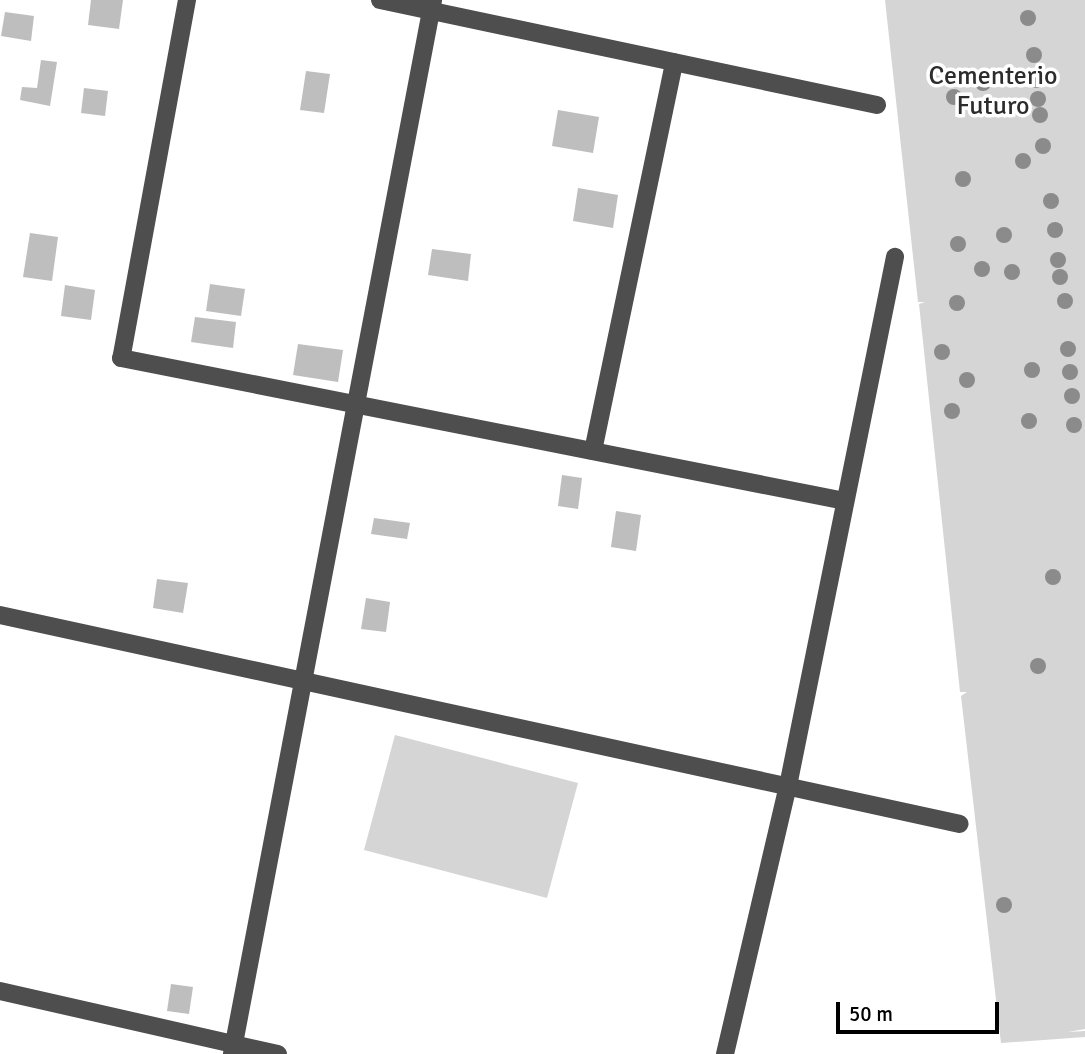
<!DOCTYPE html>
<html>
<head>
<meta charset="utf-8">
<style>
	body { margin:0 }
	#map { position:relative; width:1085px; height:1054px; overflow:hidden; background:#fff; font-family:Signika,sans-serif }
	div>[style] { position:absolute }
	.green>* { inset:0; background:#d5d5d5 }
	.building>* { inset:0; background:#bebebe }
	.minor>* { height:18px; margin:-9px; padding:0 9px; transform-origin:9px; border-radius:9px; background:#4e4e4e }
	.trees>* { width:16px; height:16px; margin:-8px; border-radius:50%; background:#8b8b8b }
	span { translate:-50% -50%; white-space:nowrap; text-align:center; line-height:1.15; -webkit-text-stroke:7px #fff; paint-order:stroke }
	.park-label { font-size:26px; color:#2c2c2c }
	.scale { position:absolute; left:836px; top:1002px; width:163px; height:32px; box-sizing:border-box; border:4px solid #000; border-top:0; padding-left:9px; font-size:21px; line-height:24px; white-space:nowrap; color:#000; -webkit-text-stroke:5px #fff; paint-order:stroke }
</style>
</head>
<body>
<div id="map">
	<div class="green">
		<i style="clip-path:polygon(885px 0,1085px 0,1085px 1029px,1068px 1032px,1085px 1031px,1085px 1037px,1001px 1043px,961px 696px,967px 692px,960px 692px,919px 304px,925px 302px,918px 302px)"></i>
		<i style="clip-path:polygon(395px 735px,578px 783px,547px 898px,364px 850px)"></i>
	</div>
	<div class="building">
		<i style="clip-path:polygon(91px 0,123px 0,119px 29px,88px 25px)"></i>
		<i style="clip-path:polygon(5px 12px,34px 16px,31px 41px,1px 36px)"></i>
		<i style="clip-path:polygon(41px 60px,57px 62px,50px 106px,20px 100px,22px 87px,37px 88px)"></i>
		<i style="clip-path:polygon(306px 71px,330px 74px,324px 113px,300px 110px)"></i>
		<i style="clip-path:polygon(84px 88px,108px 91px,105px 116px,81px 113px)"></i>
		<i style="clip-path:polygon(558px 110px,599px 117px,593px 153px,552px 146px)"></i>
		<i style="clip-path:polygon(578px 188px,618px 195px,613px 228px,573px 221px)"></i>
		<i style="clip-path:polygon(30px 233px,58px 237px,52px 281px,23px 277px)"></i>
		<i style="clip-path:polygon(432px 249px,471px 254px,468px 281px,428px 275px)"></i>
		<i style="clip-path:polygon(210px 284px,245px 289px,241px 316px,206px 311px)"></i>
		<i style="clip-path:polygon(65px 285px,95px 290px,91px 320px,61px 316px)"></i>
		<i style="clip-path:polygon(195px 317px,236px 322px,233px 348px,191px 342px)"></i>
		<i style="clip-path:polygon(298px 344px,343px 350px,338px 382px,293px 375px)"></i>
		<i style="clip-path:polygon(562px 475px,582px 478px,578px 509px,558px 506px)"></i>
		<i style="clip-path:polygon(616px 511px,641px 515px,636px 551px,611px 547px)"></i>
		<i style="clip-path:polygon(374px 518px,410px 523px,407px 539px,371px 534px)"></i>
		<i style="clip-path:polygon(157px 579px,188px 583px,183px 613px,153px 608px)"></i>
		<i style="clip-path:polygon(366px 598px,390px 602px,386px 632px,361px 629px)"></i>
		<i style="clip-path:polygon(171px 984px,193px 987px,189px 1014px,167px 1011px)"></i>
	</div>
	<div class="minor">
		<i style="left:187px;top:0;width:364px;rotate:100.4deg"></i>
		<i style="left:121px;top:358px;width:738px;rotate:11.17deg"></i>
		<i style="left:380px;top:0;width:508px;rotate:11.93deg"></i>
		<i style="left:593px;top:451px;width:397px;rotate:-78.2deg"></i>
		<i style="left:0;top:615px;width:982px;rotate:12.28deg"></i>
		<i style="left:0;top:991px;width:285px;rotate:12.8deg"></i>
		<i style="left:232px;top:1054px;width:1073px;rotate:-79.2deg"></i>
		<i style="left:725px;top:1054px;width:275px;rotate:-76.8deg"></i>
		<i style="left:788px;top:786px;width:540px;rotate:-78.57deg"></i>
	</div>
	<div class="trees">
		<i style="left:1028px;top:18px"></i>
		<i style="left:1034px;top:55px"></i>
		<i style="left:1037px;top:80px"></i>
		<i style="left:983px;top:83px"></i>
		<i style="left:954px;top:97px"></i>
		<i style="left:1038px;top:99px"></i>
		<i style="left:1040px;top:115px"></i>
		<i style="left:1043px;top:146px"></i>
		<i style="left:1023px;top:161px"></i>
		<i style="left:963px;top:179px"></i>
		<i style="left:1051px;top:201px"></i>
		<i style="left:1055px;top:230px"></i>
		<i style="left:1004px;top:235px"></i>
		<i style="left:958px;top:244px"></i>
		<i style="left:1058px;top:260px"></i>
		<i style="left:982px;top:269px"></i>
		<i style="left:1012px;top:272px"></i>
		<i style="left:1060px;top:277px"></i>
		<i style="left:1065px;top:301px"></i>
		<i style="left:957px;top:303px"></i>
		<i style="left:1068px;top:349px"></i>
		<i style="left:942px;top:352px"></i>
		<i style="left:1032px;top:370px"></i>
		<i style="left:1070px;top:372px"></i>
		<i style="left:967px;top:380px"></i>
		<i style="left:1072px;top:396px"></i>
		<i style="left:952px;top:411px"></i>
		<i style="left:1029px;top:421px"></i>
		<i style="left:1074px;top:425px"></i>
		<i style="left:1053px;top:577px"></i>
		<i style="left:1038px;top:666px"></i>
		<i style="left:1004px;top:905px"></i>
	</div>
	<div class="park-label">
		<span style="left:993px;top:92px">Cementerio<br>Futuro</span>
	</div>
	<div class="scale">50 m</div>
</div>
</body>
</html>
